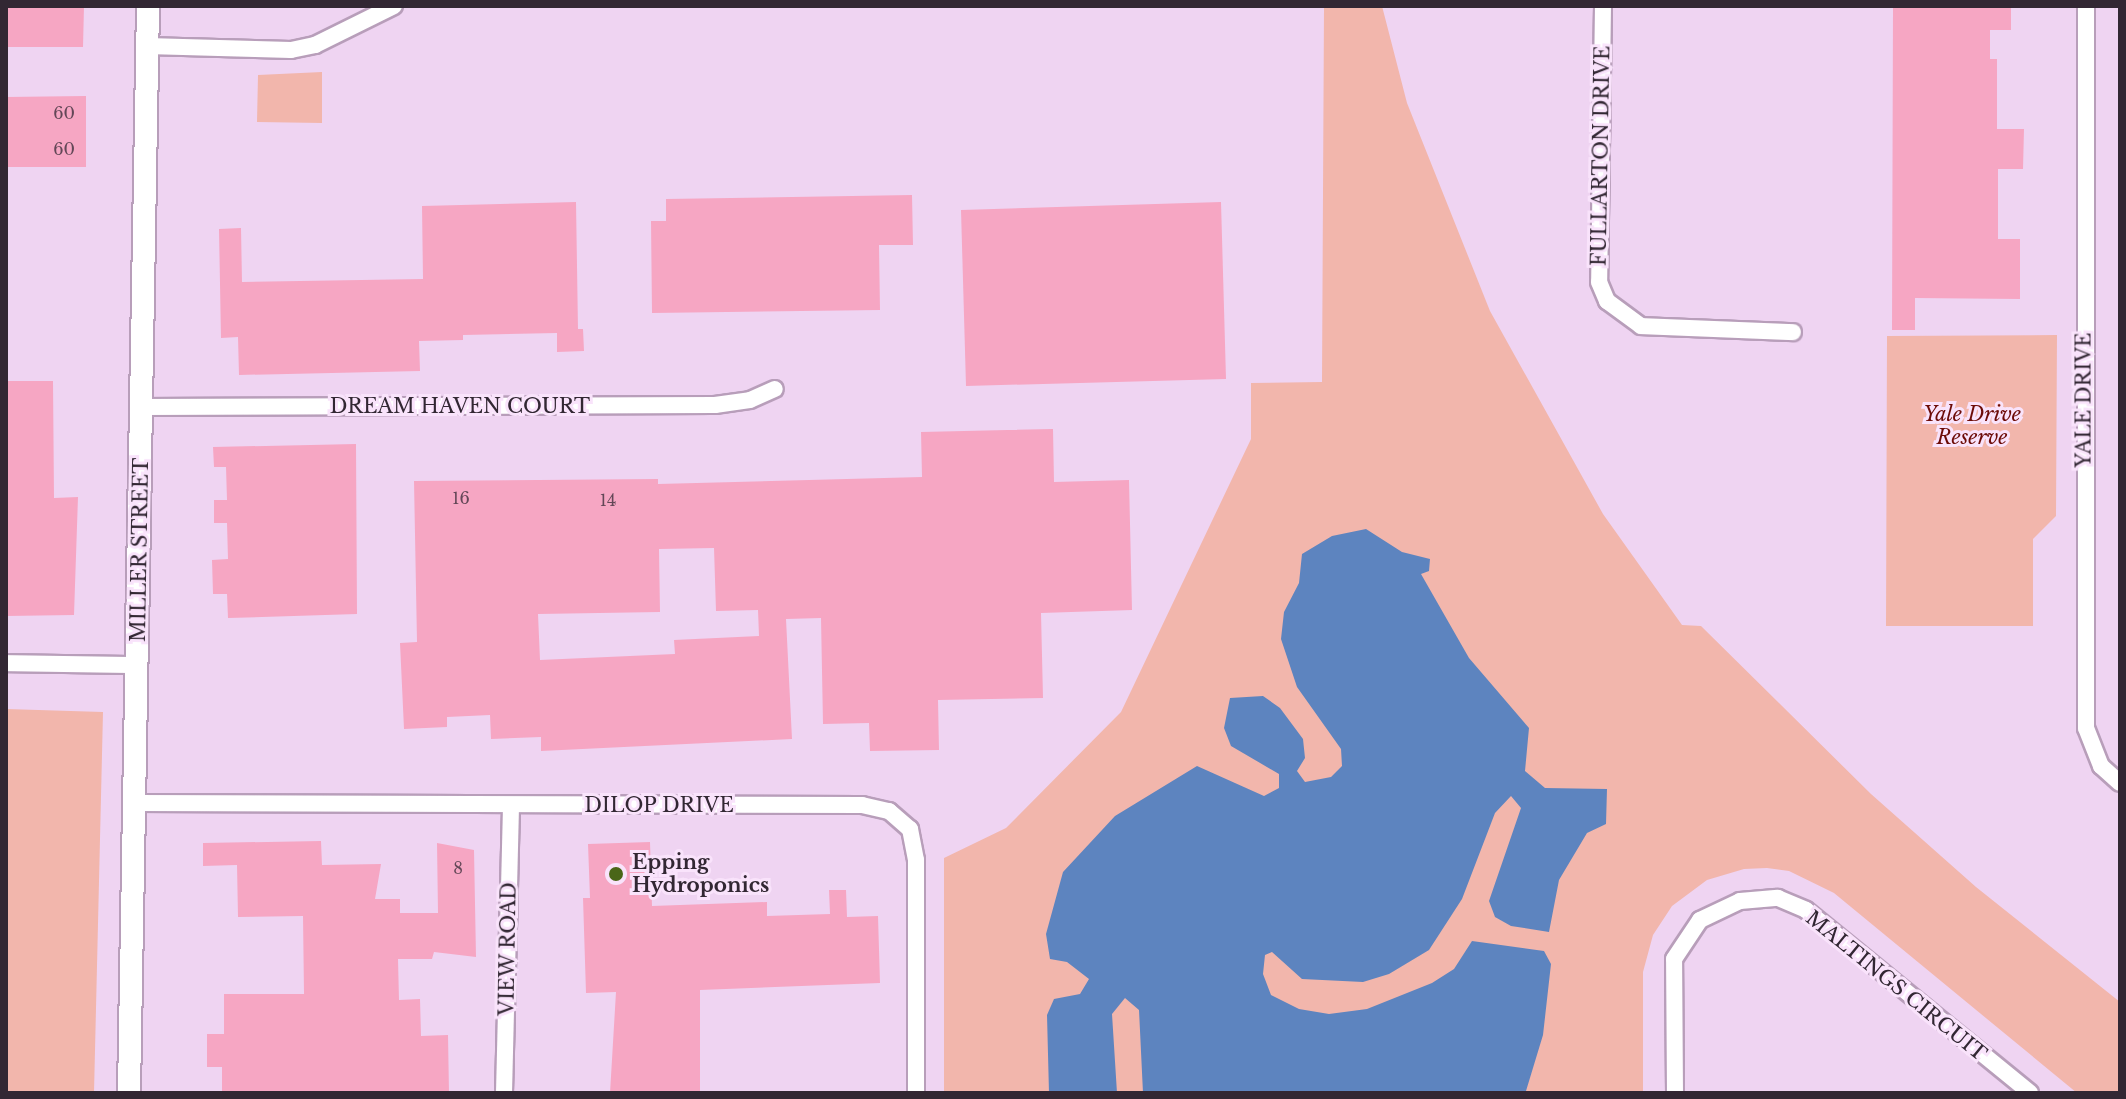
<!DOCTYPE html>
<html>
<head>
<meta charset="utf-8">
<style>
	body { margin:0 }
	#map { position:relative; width:2126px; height:1099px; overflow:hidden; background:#efd4f2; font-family:"Libre Baskerville",serif }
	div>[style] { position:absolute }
	.green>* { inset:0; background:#f2b6ac }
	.water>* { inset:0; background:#5d84bf }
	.building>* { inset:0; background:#f6a6c3 }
	.roads { filter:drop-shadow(2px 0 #b89eba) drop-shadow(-2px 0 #b89eba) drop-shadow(0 2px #b89eba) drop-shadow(0 -2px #b89eba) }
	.street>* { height:16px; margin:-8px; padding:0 8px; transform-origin:8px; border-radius:8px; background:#fff }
	.secondary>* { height:22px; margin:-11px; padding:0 11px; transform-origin:11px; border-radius:11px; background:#fff }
	.dots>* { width:22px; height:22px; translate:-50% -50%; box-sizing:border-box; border:4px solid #f9e3fb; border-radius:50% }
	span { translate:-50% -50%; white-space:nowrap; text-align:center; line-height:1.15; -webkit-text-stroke:6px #f9e3fb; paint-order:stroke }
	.number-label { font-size:16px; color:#634757 }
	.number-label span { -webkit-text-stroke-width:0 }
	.street-label { font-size:20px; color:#322733 }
	.park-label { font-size:20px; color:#6c0b07; font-style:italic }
	.poi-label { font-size:20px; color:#322733; font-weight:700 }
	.left { translate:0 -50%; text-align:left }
	.frame { position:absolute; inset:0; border:8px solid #322733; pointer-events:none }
</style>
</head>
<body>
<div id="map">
	<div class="green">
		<i style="clip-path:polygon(1324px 6px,1382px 6px,1407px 103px,1490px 311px,1603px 514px,1682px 625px,1701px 626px,1871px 794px,1976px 887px,2120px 1002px,2120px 1093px,2077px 1093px,1834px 893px,1789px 871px,1767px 868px,1744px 869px,1707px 880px,1672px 906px,1653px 935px,1643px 972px,1643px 1093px,944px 1093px,944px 858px,1006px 828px,1121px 712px,1251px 439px,1251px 383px,1322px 382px)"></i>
		<i style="clip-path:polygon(322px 72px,322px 123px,257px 122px,258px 75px)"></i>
		<i style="clip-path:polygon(2057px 335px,2056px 516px,2033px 539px,2033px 626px,1886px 626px,1887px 336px)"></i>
		<i style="clip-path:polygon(6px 709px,103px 712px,94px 1093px,6px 1093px)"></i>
	</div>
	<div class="water">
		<i style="clip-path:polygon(1366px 529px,1402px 552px,1430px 559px,1429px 571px,1421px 574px,1469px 658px,1529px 728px,1525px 771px,1545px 788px,1607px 789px,1606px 824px,1587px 833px,1559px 880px,1549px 932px,1511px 926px,1495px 917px,1489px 901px,1521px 808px,1511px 796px,1495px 813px,1462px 899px,1429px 950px,1389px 974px,1363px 982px,1302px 979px,1272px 952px,1265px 955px,1263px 974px,1271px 995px,1299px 1009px,1329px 1014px,1367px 1009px,1432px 983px,1454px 969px,1472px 941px,1544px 951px,1551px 964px,1543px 1035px,1526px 1091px,1143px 1093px,1139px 1010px,1125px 998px,1112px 1014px,1117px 1093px,1049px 1093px,1047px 1015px,1054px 999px,1080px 994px,1089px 979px,1067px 962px,1050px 959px,1046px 934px,1063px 872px,1115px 816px,1197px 766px,1264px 796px,1279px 788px,1279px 774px,1231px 746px,1224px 728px,1230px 698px,1263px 696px,1280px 708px,1303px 739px,1305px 758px,1297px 771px,1305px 782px,1331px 777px,1342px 766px,1341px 749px,1297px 687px,1281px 639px,1284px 612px,1299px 583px,1302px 554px,1332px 536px)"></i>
	</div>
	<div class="building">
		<i style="clip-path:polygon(6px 6px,84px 6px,83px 47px,6px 47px)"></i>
		<i style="clip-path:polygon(1893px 6px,2011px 6px,2011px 30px,1990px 30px,1990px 59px,1997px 59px,1997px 129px,2024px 129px,2023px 169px,1998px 169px,1998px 239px,2020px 239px,2020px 299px,1915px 298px,1915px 330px,1892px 330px)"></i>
		<i style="clip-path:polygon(86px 96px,86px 167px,6px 167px,6px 97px)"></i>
		<i style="clip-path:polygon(912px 195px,913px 245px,879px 245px,880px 310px,652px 313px,651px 221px,666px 221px,666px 199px)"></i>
		<i style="clip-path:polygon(576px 202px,578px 329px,583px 329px,584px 351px,557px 352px,557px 333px,463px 335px,463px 340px,419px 341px,420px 371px,239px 375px,238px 337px,221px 338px,219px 229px,241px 228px,242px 282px,423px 279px,422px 206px)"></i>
		<i style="clip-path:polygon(1221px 202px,1226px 379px,966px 386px,961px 210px)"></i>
		<i style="clip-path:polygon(6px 381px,53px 381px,54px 498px,78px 497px,74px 615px,6px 616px)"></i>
		<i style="clip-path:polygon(evenodd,1053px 429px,1054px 482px,1129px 480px,1132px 610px,1041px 613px,1043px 698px,938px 700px,939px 750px,870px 751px,869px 723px,823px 724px,821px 618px,786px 619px,792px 739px,541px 751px,541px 737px,491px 739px,490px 715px,447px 717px,447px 727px,404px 729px,400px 643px,417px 642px,414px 481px,658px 479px,658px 484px,922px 477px,921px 432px,1053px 429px,714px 548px,716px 611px,758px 610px,759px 636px,674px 640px,675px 654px,540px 660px,538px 614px,660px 612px,659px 549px,714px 548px)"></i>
		<i style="clip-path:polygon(356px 444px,357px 614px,228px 618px,227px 594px,213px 594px,212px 560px,228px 559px,227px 523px,214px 523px,214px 500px,227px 500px,226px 467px,214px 467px,213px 447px)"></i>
		<i style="clip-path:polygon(321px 841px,322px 865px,381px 864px,375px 899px,400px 899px,400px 913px,438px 913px,437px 843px,474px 850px,476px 957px,434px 952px,432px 959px,398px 959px,399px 1000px,420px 999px,421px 1036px,448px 1035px,449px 1093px,222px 1093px,222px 1067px,207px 1067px,207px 1034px,224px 1034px,224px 994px,304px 994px,303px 916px,238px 917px,237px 865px,203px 866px,203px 843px)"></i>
		<i style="clip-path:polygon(650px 842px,652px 906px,767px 902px,767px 916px,830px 914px,829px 890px,846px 890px,847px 917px,878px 916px,880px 983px,700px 990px,700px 1093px,610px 1093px,616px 992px,586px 993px,583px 898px,590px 898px,588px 844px)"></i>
	</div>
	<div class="roads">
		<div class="street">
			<i style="left:1603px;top:6px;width:276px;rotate:90.8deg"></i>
			<i style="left:1599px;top:282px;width:21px;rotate:67deg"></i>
			<i style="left:1607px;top:301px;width:42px;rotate:36.3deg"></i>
			<i style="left:1641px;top:326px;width:152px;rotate:2.3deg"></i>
			<i style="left:2086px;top:6px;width:722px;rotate:90deg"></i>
			<i style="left:2086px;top:728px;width:41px;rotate:68.5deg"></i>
			<i style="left:2101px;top:766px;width:25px;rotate:42deg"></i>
			<i style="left:147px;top:46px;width:144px;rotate:1.6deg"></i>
			<i style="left:291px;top:50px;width:25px;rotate:-12deg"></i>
			<i style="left:315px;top:45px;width:88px;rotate:-26.3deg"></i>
			<i style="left:142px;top:407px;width:573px;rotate:-0.2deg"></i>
			<i style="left:715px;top:405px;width:35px;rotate:-8deg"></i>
			<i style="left:750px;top:400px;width:27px;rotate:-24deg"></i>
			<i style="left:6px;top:663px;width:132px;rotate:0.9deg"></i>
			<i style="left:136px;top:803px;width:726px;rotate:0.16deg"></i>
			<i style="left:862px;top:805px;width:28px;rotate:13deg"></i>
			<i style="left:889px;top:811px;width:28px;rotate:41deg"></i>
			<i style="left:910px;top:829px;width:32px;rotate:79deg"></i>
			<i style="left:916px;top:860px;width:233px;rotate:90deg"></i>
			<i style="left:504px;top:1093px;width:288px;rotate:-88.6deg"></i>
			<i style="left:1675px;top:1093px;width:134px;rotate:-90.4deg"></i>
			<i style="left:1674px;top:959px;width:47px;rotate:-56.3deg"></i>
			<i style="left:1700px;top:920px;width:44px;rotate:-25.4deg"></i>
			<i style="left:1740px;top:901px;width:38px;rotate:-5deg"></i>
			<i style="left:1778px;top:898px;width:30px;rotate:23deg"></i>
			<i style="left:1806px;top:910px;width:289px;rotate:39.2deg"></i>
		</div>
		<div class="secondary">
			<i style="left:129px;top:1093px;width:1087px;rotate:-89deg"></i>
		</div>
	</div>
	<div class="dots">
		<i style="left:616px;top:874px;background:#4a6618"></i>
	</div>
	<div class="number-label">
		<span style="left:64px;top:113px">60</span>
		<span style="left:64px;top:149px">60</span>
		<span style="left:461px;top:498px">16</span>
		<span style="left:608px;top:500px">14</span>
		<span style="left:458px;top:868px">8</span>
	</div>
	<div class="street-label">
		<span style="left:1601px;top:156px;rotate:-89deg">FULLARTON DRIVE</span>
		<span style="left:2084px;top:400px;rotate:-90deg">YALE DRIVE</span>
		<span style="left:460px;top:406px">DREAM HAVEN COURT</span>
		<span style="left:140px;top:550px;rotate:-89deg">MILLER STREET</span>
		<span style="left:659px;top:805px">DILOP DRIVE</span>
		<span style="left:508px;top:949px;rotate:-89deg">VIEW ROAD</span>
		<span style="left:1896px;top:986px;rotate:39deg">MALTINGS CIRCUIT</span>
	</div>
	<div class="park-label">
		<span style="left:1972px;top:426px">Yale Drive<br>Reserve</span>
	</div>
	<div class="poi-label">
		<span class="left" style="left:632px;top:874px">Epping<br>Hydroponics</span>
	</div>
	<div class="frame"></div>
</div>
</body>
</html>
